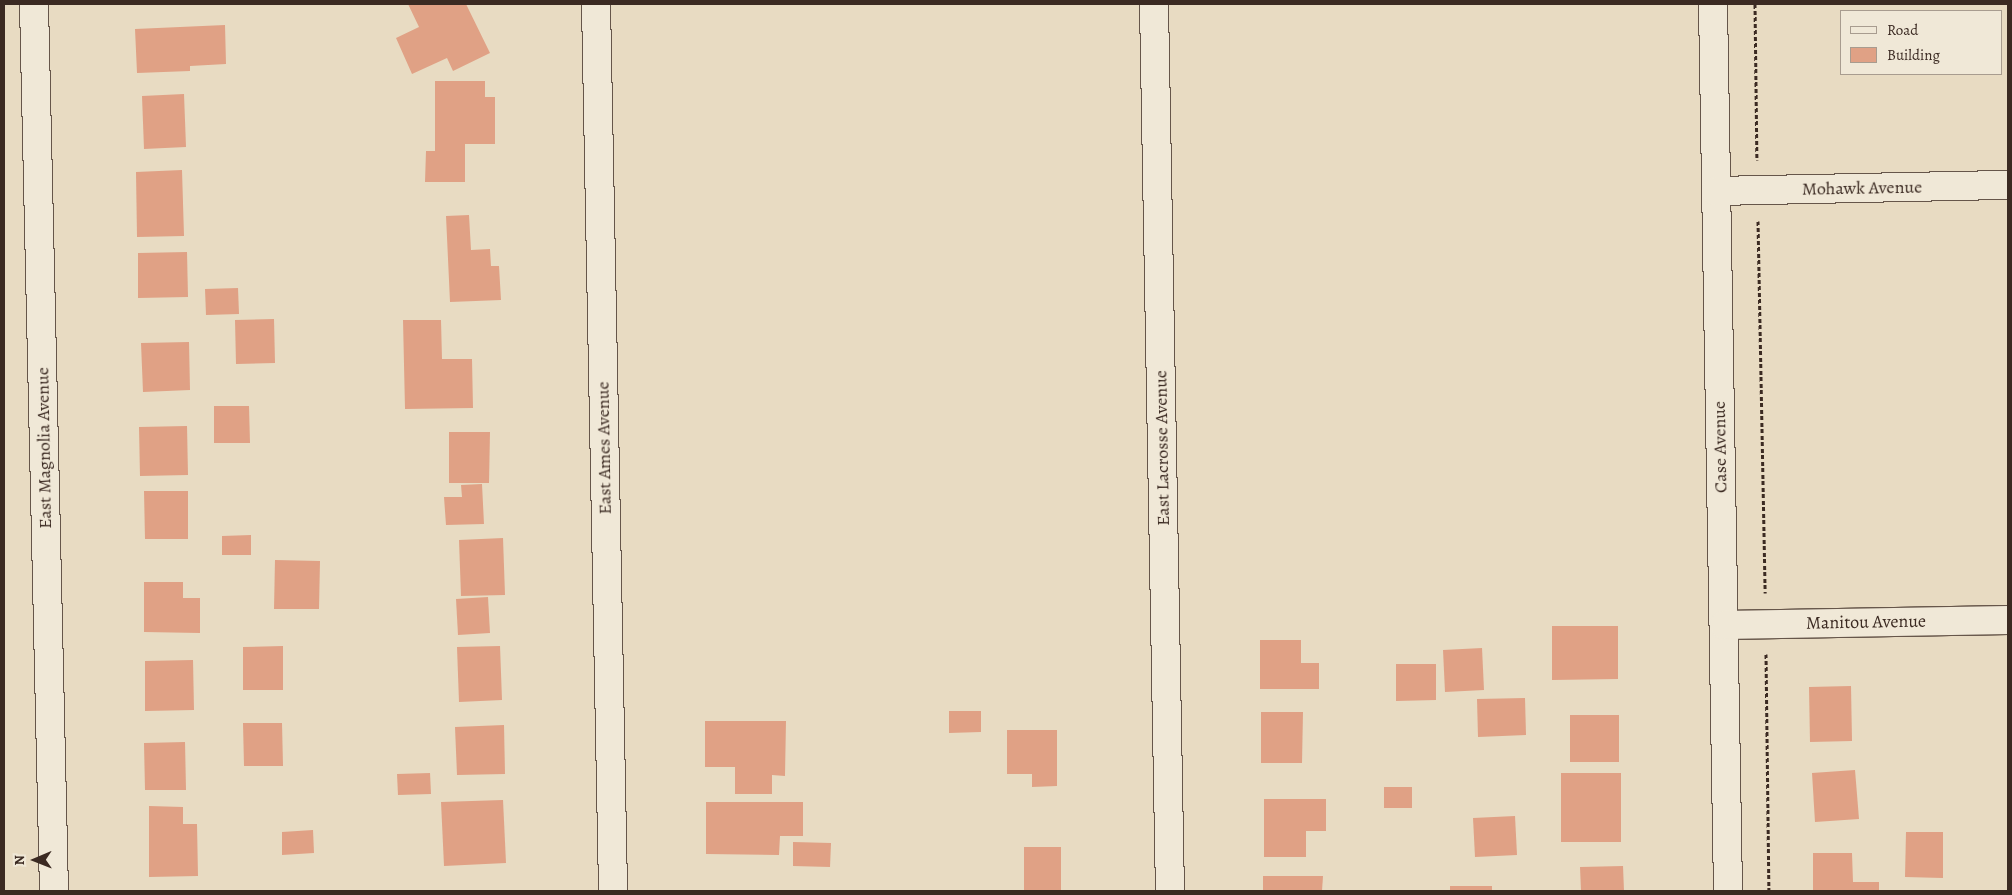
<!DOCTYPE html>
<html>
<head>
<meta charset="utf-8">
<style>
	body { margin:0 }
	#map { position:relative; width:2012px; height:895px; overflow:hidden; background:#e8dbc2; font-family:Alegreya,serif }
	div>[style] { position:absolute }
	.building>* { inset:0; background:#e0a185 }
	.path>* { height:3px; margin-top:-1.5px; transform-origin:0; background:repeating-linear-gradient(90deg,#3b2a22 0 4px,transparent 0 6.5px) }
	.roads { filter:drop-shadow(1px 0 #66564a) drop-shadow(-1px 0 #66564a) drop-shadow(0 1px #66564a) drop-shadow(0 -1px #66564a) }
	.minor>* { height:28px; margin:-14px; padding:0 14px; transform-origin:14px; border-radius:14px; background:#f0e8d7 }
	span { translate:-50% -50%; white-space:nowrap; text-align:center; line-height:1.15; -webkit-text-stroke:4px #f0e8d7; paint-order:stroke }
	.street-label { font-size:18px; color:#3b2a22 }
	.frame { position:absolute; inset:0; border:5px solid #3b2a22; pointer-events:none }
	.legend { position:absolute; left:1840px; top:10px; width:162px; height:65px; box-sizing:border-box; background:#f0e8d7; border:1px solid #a89c8f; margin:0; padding:6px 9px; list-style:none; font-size:15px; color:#3b2a22 }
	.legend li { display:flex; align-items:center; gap:10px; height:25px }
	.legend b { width:25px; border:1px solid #a89c8f }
	.north { position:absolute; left:10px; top:835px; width:50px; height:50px; -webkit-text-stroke:4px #f0e8d7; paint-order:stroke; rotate:269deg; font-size:14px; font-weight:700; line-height:20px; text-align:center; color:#3b2a22 }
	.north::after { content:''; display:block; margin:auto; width:18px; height:22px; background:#3b2a22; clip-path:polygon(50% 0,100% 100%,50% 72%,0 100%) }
</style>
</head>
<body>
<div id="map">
	<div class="building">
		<i style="clip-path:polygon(408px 4px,466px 4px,490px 53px,453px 71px,447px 58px,412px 74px,396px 38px,419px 27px)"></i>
		<i style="clip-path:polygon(225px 25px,226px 64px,190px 66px,190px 71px,137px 73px,135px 29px)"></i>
		<i style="clip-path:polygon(435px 81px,485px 81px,485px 97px,495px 97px,495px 144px,465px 144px,465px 182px,425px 182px,426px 151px,435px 151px)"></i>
		<i style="clip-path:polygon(184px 94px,186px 147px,144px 149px,142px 96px)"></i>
		<i style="clip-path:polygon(182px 170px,184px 236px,137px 237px,136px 172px)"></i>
		<i style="clip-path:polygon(469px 215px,471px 250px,490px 249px,491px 266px,499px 266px,501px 300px,450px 302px,446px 216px)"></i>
		<i style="clip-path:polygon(187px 252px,188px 297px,138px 298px,138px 253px)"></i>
		<i style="clip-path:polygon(238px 288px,239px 314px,206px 315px,205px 289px)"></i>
		<i style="clip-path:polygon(274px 319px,275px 363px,236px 364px,235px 320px)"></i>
		<i style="clip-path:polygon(403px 320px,441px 320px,442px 359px,472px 359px,473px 408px,405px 409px)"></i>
		<i style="clip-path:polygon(189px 342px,190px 390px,143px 392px,141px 343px)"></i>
		<i style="clip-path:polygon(214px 406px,249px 406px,250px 443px,214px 443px)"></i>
		<i style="clip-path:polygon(187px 426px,188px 475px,140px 476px,139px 427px)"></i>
		<i style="clip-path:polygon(449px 432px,490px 432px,489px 483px,449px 483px)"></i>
		<i style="clip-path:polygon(482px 484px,484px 524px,446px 525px,444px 497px,462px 497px,461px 485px)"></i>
		<i style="clip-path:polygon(144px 491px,188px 491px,188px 539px,145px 539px)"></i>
		<i style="clip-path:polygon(251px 535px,251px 555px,222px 555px,222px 536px)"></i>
		<i style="clip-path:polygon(503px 538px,505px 595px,461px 596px,459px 540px)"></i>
		<i style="clip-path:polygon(275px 560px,320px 561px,319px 609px,274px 609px)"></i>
		<i style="clip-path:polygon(144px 582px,183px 582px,183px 598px,200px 598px,200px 633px,144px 632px)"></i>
		<i style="clip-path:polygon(488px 597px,490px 633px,458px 635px,456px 599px)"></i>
		<i style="clip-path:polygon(1552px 626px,1618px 626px,1618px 679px,1552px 680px)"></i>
		<i style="clip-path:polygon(1260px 640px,1301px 640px,1301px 663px,1319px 663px,1319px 689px,1260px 689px)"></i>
		<i style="clip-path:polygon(283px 646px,283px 690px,243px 690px,243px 647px)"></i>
		<i style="clip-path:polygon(500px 646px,502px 700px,459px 702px,457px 647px)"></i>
		<i style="clip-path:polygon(1482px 648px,1484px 690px,1445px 692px,1443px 650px)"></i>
		<i style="clip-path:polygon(193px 660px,194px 710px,145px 711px,145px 661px)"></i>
		<i style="clip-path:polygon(1396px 664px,1436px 664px,1436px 700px,1396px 701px)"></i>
		<i style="clip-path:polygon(1851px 686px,1852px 741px,1810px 742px,1809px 687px)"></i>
		<i style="clip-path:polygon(1525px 698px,1526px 735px,1478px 737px,1477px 699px)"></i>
		<i style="clip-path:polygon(949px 711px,981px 711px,981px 732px,949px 733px)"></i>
		<i style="clip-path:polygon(1261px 712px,1303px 712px,1302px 763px,1261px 763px)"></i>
		<i style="clip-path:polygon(1570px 715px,1619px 715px,1619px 762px,1570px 762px)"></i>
		<i style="clip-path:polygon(705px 721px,786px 721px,785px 776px,772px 775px,772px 794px,735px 794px,735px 767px,705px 767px)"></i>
		<i style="clip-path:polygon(243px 723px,282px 723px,283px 766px,244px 766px)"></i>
		<i style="clip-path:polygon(504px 725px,505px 774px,457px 775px,455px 727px)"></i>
		<i style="clip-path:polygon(1007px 730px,1057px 730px,1057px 786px,1032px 787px,1032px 774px,1007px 774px)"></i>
		<i style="clip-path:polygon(185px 742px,186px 790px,145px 790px,144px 743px)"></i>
		<i style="clip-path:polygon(1855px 770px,1859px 819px,1815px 822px,1812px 773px)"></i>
		<i style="clip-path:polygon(430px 773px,431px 794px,398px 795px,397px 774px)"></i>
		<i style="clip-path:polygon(1561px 773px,1621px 773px,1621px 842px,1561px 842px)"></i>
		<i style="clip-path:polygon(1384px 787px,1412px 787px,1412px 808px,1384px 808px)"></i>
		<i style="clip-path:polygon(1264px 799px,1326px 799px,1326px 831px,1306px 831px,1306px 857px,1264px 857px)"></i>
		<i style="clip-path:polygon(503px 800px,506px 863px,444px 866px,441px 802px)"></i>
		<i style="clip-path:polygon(706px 802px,803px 802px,803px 836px,780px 836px,779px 855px,706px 854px)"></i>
		<i style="clip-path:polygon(149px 806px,183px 807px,183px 824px,197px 824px,198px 876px,149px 877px)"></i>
		<i style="clip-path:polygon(1515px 816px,1517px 855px,1475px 857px,1473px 818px)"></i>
		<i style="clip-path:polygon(313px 830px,314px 853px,282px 855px,282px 832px)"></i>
		<i style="clip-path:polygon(1906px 832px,1943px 832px,1943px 878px,1905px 877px)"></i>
		<i style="clip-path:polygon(793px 842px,831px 843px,830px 867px,793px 866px)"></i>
		<i style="clip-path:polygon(1024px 847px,1061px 847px,1061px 891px,1024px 891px)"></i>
		<i style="clip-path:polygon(1813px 853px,1852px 853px,1853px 882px,1879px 882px,1879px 891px,1813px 891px)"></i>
		<i style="clip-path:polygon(1623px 866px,1624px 891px,1581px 891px,1580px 867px)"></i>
		<i style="clip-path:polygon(1263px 876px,1323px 876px,1322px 891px,1263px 891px)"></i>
		<i style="clip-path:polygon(1450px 886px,1492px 886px,1492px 891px,1450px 891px)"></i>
	</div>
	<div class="path">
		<i style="left:1755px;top:4px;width:156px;rotate:89.3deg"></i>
		<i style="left:1758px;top:221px;width:372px;rotate:88.9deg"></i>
		<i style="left:1766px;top:654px;width:237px;rotate:89.3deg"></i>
	</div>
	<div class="roads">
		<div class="minor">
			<i style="left:34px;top:4px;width:887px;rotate:88.71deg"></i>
			<i style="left:596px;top:4px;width:887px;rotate:88.9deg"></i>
			<i style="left:1154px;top:4px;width:887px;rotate:88.97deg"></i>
			<i style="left:1713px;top:4px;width:887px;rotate:89.03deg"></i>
			<i style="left:1716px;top:191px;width:292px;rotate:-1.2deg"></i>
			<i style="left:1724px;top:625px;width:284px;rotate:-1deg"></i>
		</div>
	</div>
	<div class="street-label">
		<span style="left:1862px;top:188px;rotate:-1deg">Mohawk Avenue</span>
		<span style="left:1720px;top:447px;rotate:-91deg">Case Avenue</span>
		<span style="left:44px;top:448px;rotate:-91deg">East Magnolia Avenue</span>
		<span style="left:604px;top:448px;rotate:-91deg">East Ames Avenue</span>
		<span style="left:1162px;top:448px;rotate:-91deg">East Lacrosse Avenue</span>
		<span style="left:1866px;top:622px;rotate:-1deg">Manitou Avenue</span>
	</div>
	<div class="frame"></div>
	<ul class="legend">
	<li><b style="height:6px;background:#f0e8d7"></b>Road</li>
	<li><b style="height:14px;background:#e0a185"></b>Building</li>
	</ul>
	<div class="north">N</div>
</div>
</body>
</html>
